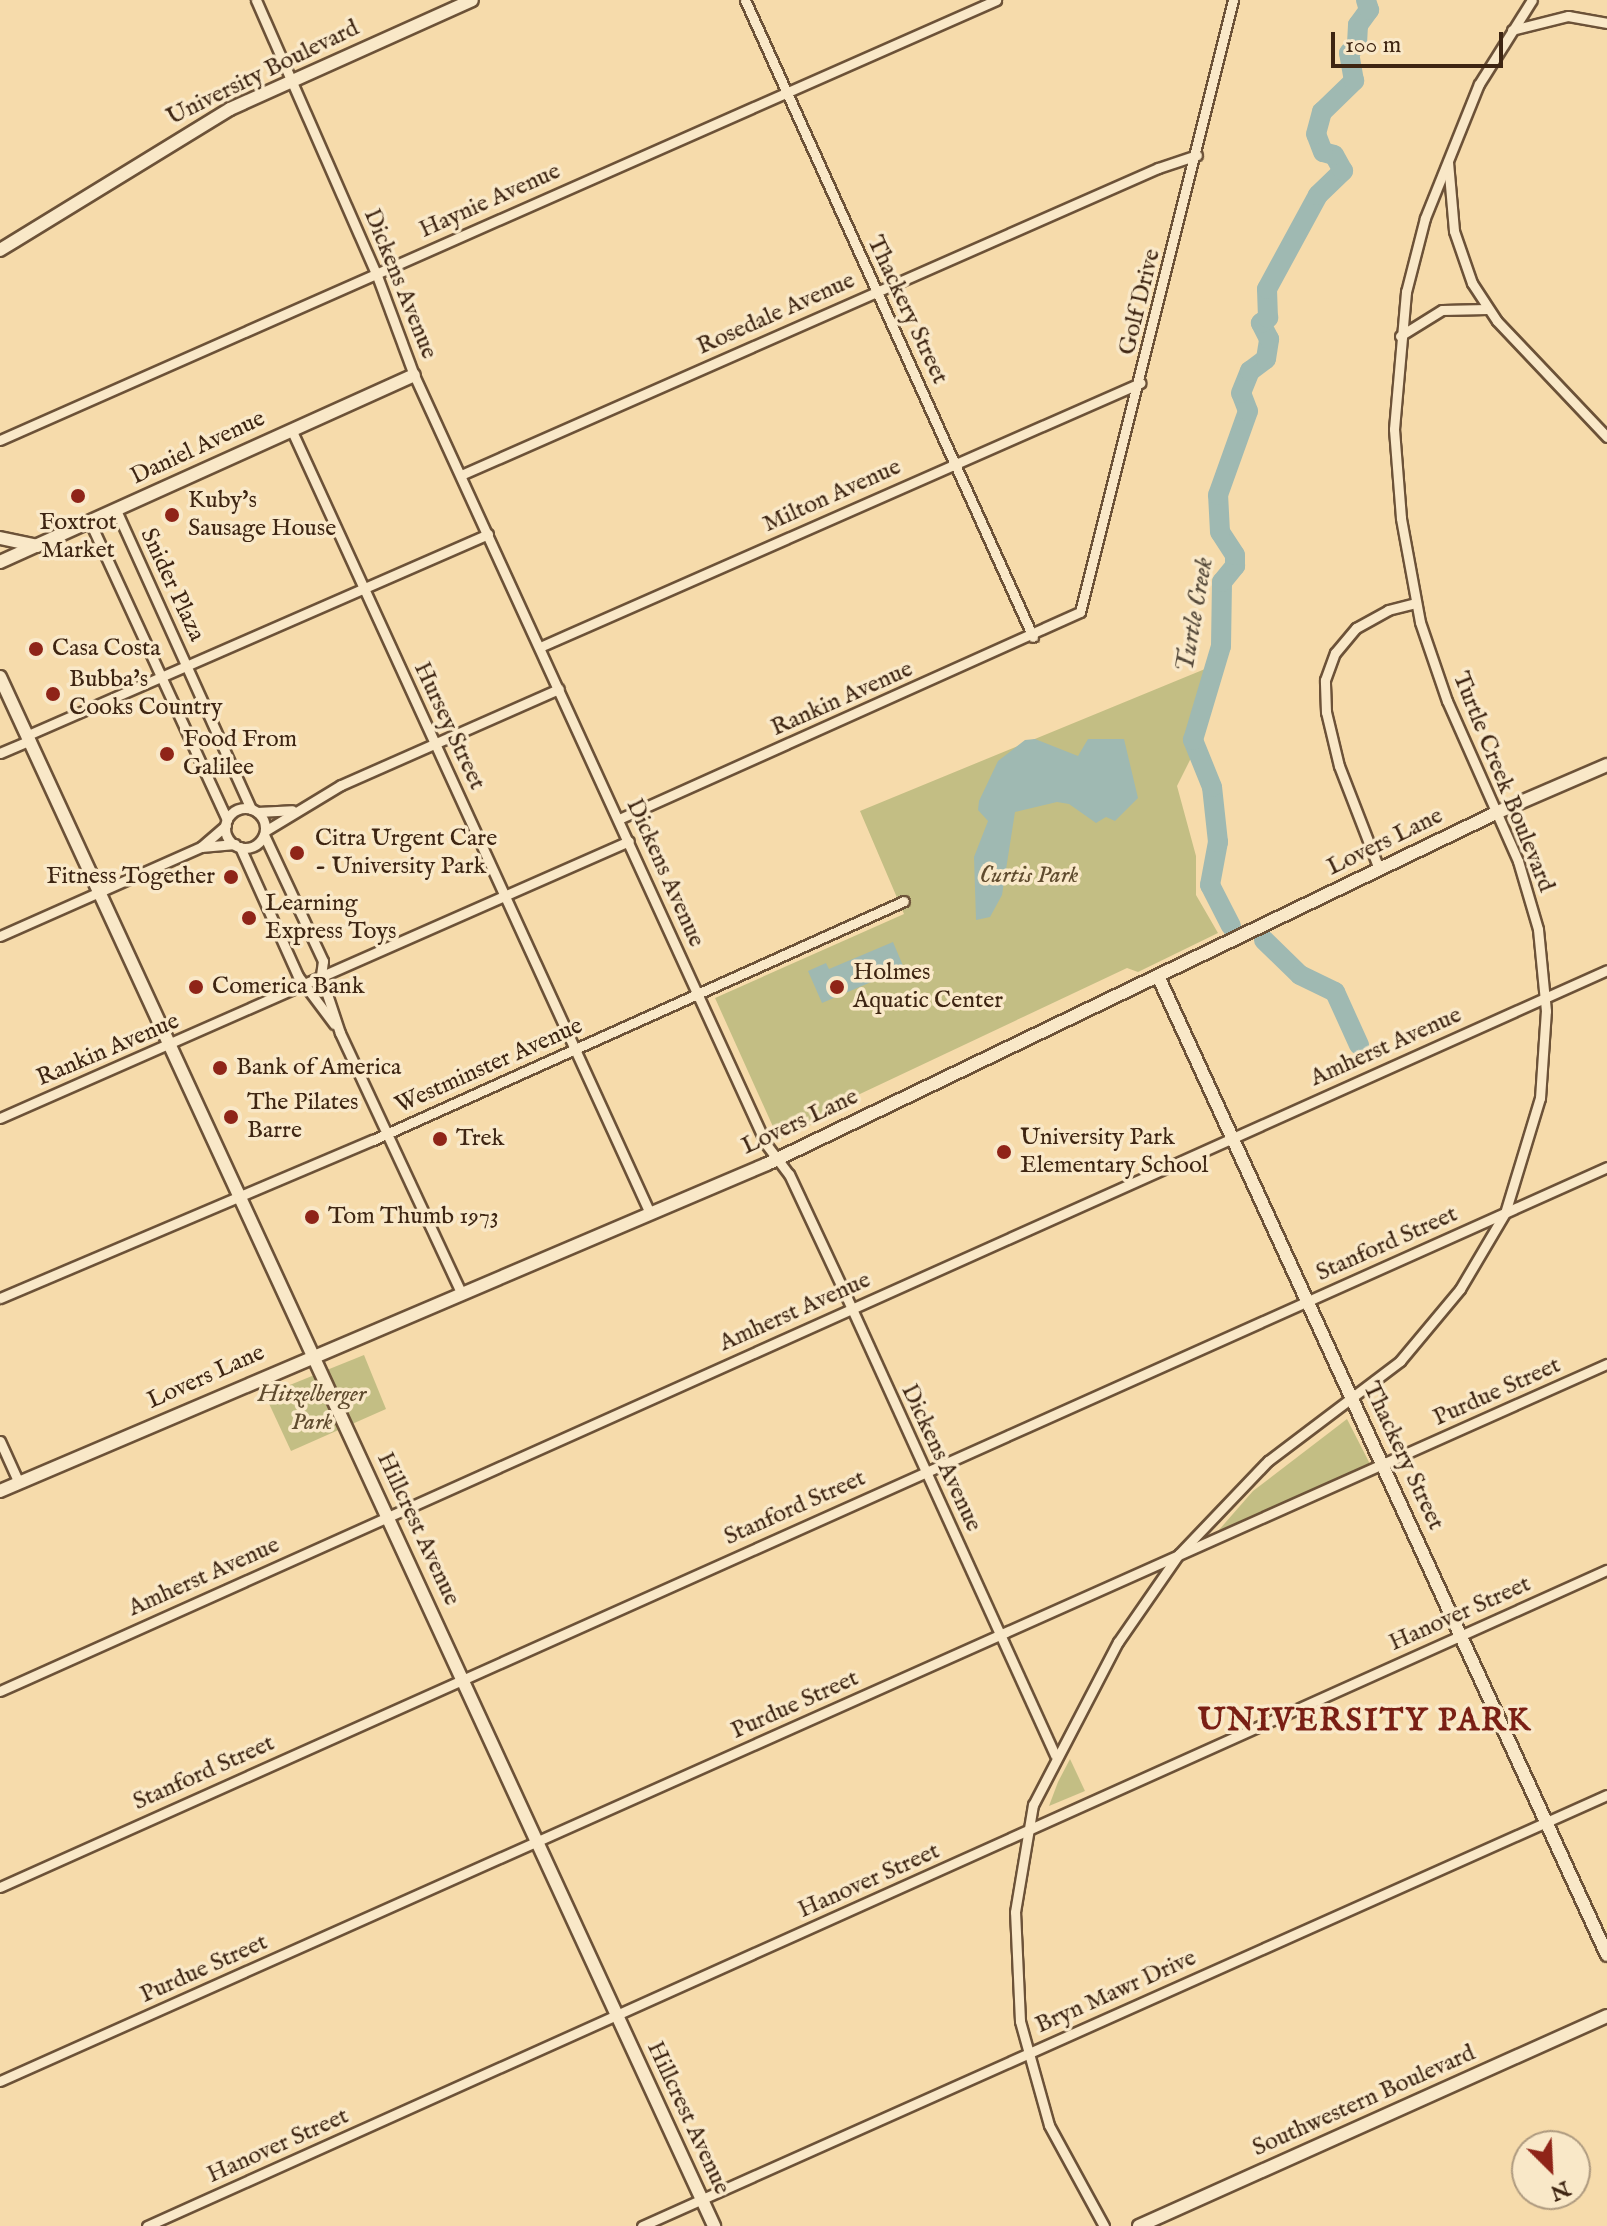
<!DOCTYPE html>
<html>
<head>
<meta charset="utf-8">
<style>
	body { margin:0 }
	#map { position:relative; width:1607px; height:2226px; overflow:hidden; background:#f6dbab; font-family:"IM FELL English",serif }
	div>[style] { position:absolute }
	.green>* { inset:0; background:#c3be84 }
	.water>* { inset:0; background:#9fb9b2 }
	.river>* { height:20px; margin:-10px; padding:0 10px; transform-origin:10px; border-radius:10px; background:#9fb9b2 }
	.roads { filter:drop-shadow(2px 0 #6c5238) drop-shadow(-2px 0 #6c5238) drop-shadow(0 2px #6c5238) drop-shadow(0 -2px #6c5238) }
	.street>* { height:9px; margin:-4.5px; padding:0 4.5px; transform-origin:4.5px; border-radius:4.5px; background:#f9e8c8 }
	.street>.ring { margin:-4.5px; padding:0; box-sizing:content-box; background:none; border:9px solid #f9e8c8; border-radius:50% }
	.secondary>* { height:12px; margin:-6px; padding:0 6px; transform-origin:6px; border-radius:6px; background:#f9e8c8 }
	.dots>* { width:22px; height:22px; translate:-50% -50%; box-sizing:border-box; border:4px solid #f9e8c8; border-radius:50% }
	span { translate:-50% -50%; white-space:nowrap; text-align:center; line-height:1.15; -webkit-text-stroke:7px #f9e8c8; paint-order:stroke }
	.street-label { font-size:24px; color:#3e2512 }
	.poi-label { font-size:24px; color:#3e2512 }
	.left { translate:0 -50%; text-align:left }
	.right { translate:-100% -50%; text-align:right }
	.park-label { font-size:24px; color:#5f4b2e; font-style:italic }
	.water-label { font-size:26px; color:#564a3a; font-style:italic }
	.district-label { font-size:32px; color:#7a1f14; font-weight:700; letter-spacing:2px }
	.north { position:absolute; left:1511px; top:2130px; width:80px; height:80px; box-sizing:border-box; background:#f9e8c8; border:2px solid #ae9a7f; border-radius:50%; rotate:156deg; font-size:22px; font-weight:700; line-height:32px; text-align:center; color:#3e2512 }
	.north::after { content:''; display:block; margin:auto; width:28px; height:36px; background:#8f2418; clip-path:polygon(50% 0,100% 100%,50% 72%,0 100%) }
	.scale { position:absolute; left:1331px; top:32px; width:172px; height:36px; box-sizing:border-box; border:4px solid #3e2512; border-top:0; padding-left:10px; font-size:24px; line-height:28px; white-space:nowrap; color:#3e2512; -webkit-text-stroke:6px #f9e8c8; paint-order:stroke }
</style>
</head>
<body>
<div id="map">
	<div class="green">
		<i style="clip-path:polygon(1222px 662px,1203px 734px,1177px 786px,1196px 856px,1196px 895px,1218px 933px,1138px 972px,1127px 968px,826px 1110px,828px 1117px,779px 1140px,715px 998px,904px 914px,860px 811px)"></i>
		<i style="clip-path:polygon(364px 1355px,386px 1409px,291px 1451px,265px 1395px)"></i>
		<i style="clip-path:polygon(1347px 1419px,1370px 1464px,1218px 1531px,1253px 1491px)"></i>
		<i style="clip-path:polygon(1070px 1759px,1085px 1791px,1049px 1806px,1058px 1782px)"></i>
	</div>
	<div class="water">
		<i style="clip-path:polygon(1035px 739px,1078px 756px,1088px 739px,1124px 739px,1138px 798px,1115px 821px,1106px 817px,1096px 823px,1069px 804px,1057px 802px,1015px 812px,1002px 895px,990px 917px,976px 920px,974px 857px,988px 821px,978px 810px,979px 801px,998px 761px,1025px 740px)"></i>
		<i style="clip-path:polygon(893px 942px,904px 968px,822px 1003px,808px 971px,826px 963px,829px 969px)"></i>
	</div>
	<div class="river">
		<i style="left:1231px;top:926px;width:46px;rotate:-117.1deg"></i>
		<i style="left:1210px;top:885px;width:44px;rotate:-79.5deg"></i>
		<i style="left:1218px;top:842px;width:55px;rotate:-96.2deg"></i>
		<i style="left:1212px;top:787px;width:51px;rotate:-112deg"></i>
		<i style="left:1193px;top:740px;width:98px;rotate:-73.4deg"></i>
		<i style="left:1221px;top:646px;width:64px;rotate:-89.1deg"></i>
		<i style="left:1222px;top:582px;width:21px;rotate:-51deg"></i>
		<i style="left:1235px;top:566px;width:11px;rotate:-90deg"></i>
		<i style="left:1235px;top:555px;width:27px;rotate:-123deg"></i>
		<i style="left:1220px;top:532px;width:37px;rotate:-93deg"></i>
		<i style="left:1218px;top:495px;width:89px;rotate:-70.3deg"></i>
		<i style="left:1248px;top:411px;width:19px;rotate:-111deg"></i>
		<i style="left:1241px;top:393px;width:24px;rotate:-68deg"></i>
		<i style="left:1250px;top:371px;width:20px;rotate:-37deg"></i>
		<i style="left:1266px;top:359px;width:20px;rotate:-81deg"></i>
		<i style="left:1269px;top:339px;width:18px;rotate:-117deg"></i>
		<i style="left:1261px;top:323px;width:9px;rotate:-36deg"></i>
		<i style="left:1268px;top:318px;width:29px;rotate:-92deg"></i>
		<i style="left:1267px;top:289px;width:107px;rotate:-61.5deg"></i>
		<i style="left:1318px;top:195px;width:35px;rotate:-44deg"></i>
		<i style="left:1343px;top:171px;width:18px;rotate:-119deg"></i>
		<i style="left:1334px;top:155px;width:11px;rotate:-165deg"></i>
		<i style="left:1323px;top:152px;width:19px;rotate:-111deg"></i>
		<i style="left:1316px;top:134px;width:23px;rotate:-75deg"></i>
		<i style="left:1322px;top:112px;width:45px;rotate:-44.1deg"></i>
		<i style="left:1354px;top:81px;width:28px;rotate:-100deg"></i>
		<i style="left:1349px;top:53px;width:12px;rotate:-48deg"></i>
		<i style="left:1357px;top:44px;width:19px;rotate:-87deg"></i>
		<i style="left:1358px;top:25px;width:19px;rotate:-54deg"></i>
		<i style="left:1369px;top:10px;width:10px;rotate:-107deg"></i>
		<i style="left:1264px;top:940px;width:50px;rotate:44.2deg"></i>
		<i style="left:1300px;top:975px;width:39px;rotate:26deg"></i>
		<i style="left:1335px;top:992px;width:58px;rotate:65.6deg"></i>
	</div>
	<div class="roads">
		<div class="street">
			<i style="left:256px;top:0;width:298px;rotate:66.3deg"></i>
			<i style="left:376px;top:273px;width:109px;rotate:69.6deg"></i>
			<i style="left:414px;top:375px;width:846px;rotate:65.4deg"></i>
			<i style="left:766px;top:1144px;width:38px;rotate:53deg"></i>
			<i style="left:789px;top:1174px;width:137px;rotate:64.9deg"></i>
			<i style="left:847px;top:1298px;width:502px;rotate:65.53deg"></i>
			<i style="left:745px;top:0;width:699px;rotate:65.67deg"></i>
			<i style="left:1512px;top:30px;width:58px;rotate:-14deg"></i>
			<i style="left:1568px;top:16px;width:40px;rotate:10deg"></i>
			<i style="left:1448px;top:162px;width:69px;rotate:85deg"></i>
			<i style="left:1454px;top:231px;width:55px;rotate:70.9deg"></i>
			<i style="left:1472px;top:283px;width:45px;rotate:56.7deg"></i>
			<i style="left:1497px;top:321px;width:160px;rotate:46.5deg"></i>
			<i style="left:1400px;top:336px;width:49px;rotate:-31.8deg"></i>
			<i style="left:1442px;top:310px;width:45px;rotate:-1.3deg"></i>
			<i style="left:291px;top:429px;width:862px;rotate:65.4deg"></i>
			<i style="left:0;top:440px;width:1089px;rotate:-23.83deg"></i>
			<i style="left:461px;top:475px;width:762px;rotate:-23.77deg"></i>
			<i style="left:1158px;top:168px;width:41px;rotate:-18.4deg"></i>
			<i style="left:116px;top:510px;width:328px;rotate:65.7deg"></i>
			<i style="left:90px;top:522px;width:328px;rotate:65.3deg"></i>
			<i style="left:540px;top:647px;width:656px;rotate:-23.75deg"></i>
			<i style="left:28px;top:735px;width:502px;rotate:-23.6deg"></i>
			<i style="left:0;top:753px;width:33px;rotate:-23deg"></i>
			<i class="ring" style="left:225px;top:808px;width:31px;height:31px"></i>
			<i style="left:257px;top:812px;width:35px;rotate:-3deg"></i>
			<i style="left:619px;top:819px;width:505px;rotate:-24.18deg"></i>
			<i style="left:1080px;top:612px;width:631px;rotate:-75.96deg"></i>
			<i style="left:265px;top:831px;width:89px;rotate:-31.2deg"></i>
			<i style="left:341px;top:785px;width:238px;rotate:-23.8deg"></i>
			<i style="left:264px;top:835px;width:139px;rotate:64.9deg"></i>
			<i style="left:323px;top:961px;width:15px;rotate:98deg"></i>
			<i style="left:321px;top:976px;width:60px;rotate:71.6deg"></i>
			<i style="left:340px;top:1033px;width:287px;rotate:65deg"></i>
			<i style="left:201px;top:847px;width:34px;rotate:-5deg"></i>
			<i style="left:240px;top:847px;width:141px;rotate:65.8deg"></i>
			<i style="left:298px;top:976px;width:60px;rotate:53.1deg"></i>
			<i style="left:1379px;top:869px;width:110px;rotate:-111.2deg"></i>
			<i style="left:1339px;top:766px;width:56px;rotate:-103.5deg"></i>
			<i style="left:1326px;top:712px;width:32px;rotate:-92deg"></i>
			<i style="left:1325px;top:680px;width:29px;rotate:-70deg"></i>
			<i style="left:1335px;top:653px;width:33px;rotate:-50deg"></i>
			<i style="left:1356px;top:628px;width:37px;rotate:-29deg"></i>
			<i style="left:1388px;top:610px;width:29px;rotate:-14deg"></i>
			<i style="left:0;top:936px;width:220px;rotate:-23.9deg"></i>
			<i style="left:201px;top:847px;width:33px;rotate:-41deg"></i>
			<i style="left:0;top:1118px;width:687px;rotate:-23.77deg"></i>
			<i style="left:0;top:1298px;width:405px;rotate:-23deg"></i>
			<i style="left:373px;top:1140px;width:582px;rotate:-24.23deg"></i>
			<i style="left:0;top:1441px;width:46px;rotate:65.7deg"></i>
			<i style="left:0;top:1691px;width:1761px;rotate:-24.16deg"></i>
			<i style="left:0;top:1887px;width:1761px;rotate:-24.13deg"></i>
			<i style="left:0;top:2081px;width:1760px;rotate:-24.05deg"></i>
			<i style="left:147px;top:2226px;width:1601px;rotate:-24.2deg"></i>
			<i style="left:642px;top:2226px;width:1057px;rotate:-24.07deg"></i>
			<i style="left:1104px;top:2226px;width:115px;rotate:-118.6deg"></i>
			<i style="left:1049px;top:2125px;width:108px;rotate:-105.6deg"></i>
			<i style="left:1020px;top:2021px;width:109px;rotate:-92.6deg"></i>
			<i style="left:1015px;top:1912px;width:109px;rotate:-80.5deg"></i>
			<i style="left:1033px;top:1805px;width:184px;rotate:-62.5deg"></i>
			<i style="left:1118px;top:1642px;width:107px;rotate:-55.3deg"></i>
			<i style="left:1179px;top:1554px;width:129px;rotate:-46.3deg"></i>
			<i style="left:1268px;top:1461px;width:166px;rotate:-37.1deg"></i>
			<i style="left:1400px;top:1361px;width:94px;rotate:-50.2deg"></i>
			<i style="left:1460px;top:1289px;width:88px;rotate:-59.4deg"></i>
			<i style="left:1505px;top:1213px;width:120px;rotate:-73.1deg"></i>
			<i style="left:1540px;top:1098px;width:87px;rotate:-86.1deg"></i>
			<i style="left:1546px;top:1011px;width:82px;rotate:-95.6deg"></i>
			<i style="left:1538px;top:929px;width:71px;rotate:-106.4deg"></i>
			<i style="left:1518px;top:861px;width:175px;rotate:-113.9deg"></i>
			<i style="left:1447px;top:701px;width:83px;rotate:-108.9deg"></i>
			<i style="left:1420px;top:622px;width:106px;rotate:-100.4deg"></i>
			<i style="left:1401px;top:518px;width:89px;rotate:-94.5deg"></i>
			<i style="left:1394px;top:429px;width:138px;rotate:-85deg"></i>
			<i style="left:1406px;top:292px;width:76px;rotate:-75.6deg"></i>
			<i style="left:1425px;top:218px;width:144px;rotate:-68.1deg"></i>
			<i style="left:1479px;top:84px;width:99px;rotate:-57.8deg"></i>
		</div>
		<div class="secondary">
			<i style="left:0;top:250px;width:270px;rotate:-31.5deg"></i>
			<i style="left:230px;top:109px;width:265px;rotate:-24.2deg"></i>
			<i style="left:0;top:538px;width:38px;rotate:12deg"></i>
			<i style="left:0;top:562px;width:454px;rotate:-24.3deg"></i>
			<i style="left:0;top:677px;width:1706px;rotate:65.25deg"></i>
			<i style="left:1158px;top:976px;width:1077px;rotate:65.36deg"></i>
			<i style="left:0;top:1491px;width:834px;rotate:-23.09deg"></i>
			<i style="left:767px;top:1164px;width:811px;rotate:-25.71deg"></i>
			<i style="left:1498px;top:812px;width:119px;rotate:-23.3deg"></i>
			<i style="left:1139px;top:2226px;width:513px;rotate:-24.17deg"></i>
		</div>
	</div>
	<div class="dots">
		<i style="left:78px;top:496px;background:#8f2418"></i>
		<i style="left:172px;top:515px;background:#8f2418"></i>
		<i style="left:36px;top:649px;background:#8f2418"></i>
		<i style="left:53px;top:694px;background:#8f2418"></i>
		<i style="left:167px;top:754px;background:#8f2418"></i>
		<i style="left:297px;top:853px;background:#8f2418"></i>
		<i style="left:231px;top:877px;background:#8f2418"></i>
		<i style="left:249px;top:918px;background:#8f2418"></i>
		<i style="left:196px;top:987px;background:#8f2418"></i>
		<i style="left:837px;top:987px;background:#8f2418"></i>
		<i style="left:220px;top:1068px;background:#8f2418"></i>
		<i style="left:231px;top:1117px;background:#8f2418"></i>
		<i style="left:440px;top:1139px;background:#8f2418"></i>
		<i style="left:1004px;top:1152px;background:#8f2418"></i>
		<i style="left:312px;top:1217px;background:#8f2418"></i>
	</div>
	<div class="street-label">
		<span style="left:263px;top:73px;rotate:-26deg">University Boulevard</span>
		<span style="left:490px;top:201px;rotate:-24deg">Haynie Avenue</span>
		<span style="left:400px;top:284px;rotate:68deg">Dickens Avenue</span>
		<span style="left:1140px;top:302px;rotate:-76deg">Golf Drive</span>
		<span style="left:907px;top:310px;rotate:65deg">Thackery Street</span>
		<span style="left:776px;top:314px;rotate:-24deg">Rosedale Avenue</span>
		<span style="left:198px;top:448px;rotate:-25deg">Daniel Avenue</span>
		<span style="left:832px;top:496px;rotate:-24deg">Milton Avenue</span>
		<span style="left:172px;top:585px;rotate:65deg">Snider Plaza</span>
		<span style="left:842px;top:699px;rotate:-24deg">Rankin Avenue</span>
		<span style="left:449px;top:726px;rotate:65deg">Hursey Street</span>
		<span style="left:1503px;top:782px;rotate:68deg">Turtle Creek Boulevard</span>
		<span style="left:1385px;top:842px;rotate:-26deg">Lovers Lane</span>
		<span style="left:665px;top:873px;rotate:66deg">Dickens Avenue</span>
		<span style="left:1386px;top:1047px;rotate:-24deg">Amherst Avenue</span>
		<span style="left:108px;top:1050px;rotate:-23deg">Rankin Avenue</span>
		<span style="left:489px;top:1066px;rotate:-24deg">Westminster Avenue</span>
		<span style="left:800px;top:1122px;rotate:-25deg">Lovers Lane</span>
		<span style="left:1387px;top:1244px;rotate:-24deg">Stanford Street</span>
		<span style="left:795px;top:1312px;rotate:-24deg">Amherst Avenue</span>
		<span style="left:206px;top:1377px;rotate:-24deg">Lovers Lane</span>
		<span style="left:1497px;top:1392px;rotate:-24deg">Purdue Street</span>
		<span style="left:1403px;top:1456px;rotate:65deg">Thackery Street</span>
		<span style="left:941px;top:1458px;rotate:65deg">Dickens Avenue</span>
		<span style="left:795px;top:1508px;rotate:-24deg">Stanford Street</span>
		<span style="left:418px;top:1529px;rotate:65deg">Hillcrest Avenue</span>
		<span style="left:204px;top:1577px;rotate:-24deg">Amherst Avenue</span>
		<span style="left:1460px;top:1614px;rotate:-24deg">Hanover Street</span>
		<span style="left:795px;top:1705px;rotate:-24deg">Purdue Street</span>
		<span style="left:204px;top:1773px;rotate:-24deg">Stanford Street</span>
		<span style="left:869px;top:1881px;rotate:-24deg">Hanover Street</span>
		<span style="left:204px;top:1969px;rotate:-24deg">Purdue Street</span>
		<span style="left:1116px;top:1992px;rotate:-24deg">Bryn Mawr Drive</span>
		<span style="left:1364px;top:2101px;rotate:-24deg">Southwestern Boulevard</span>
		<span style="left:688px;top:2118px;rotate:65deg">Hillcrest Avenue</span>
		<span style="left:278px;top:2146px;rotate:-24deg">Hanover Street</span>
	</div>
	<div class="poi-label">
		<span class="left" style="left:188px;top:515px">Kuby's<br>Sausage House</span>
		<span style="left:78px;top:537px">Foxtrot<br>Market</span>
		<span class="left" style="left:52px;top:649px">Casa Costa</span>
		<span class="left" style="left:69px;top:694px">Bubba's<br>Cooks Country</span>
		<span class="left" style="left:183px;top:754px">Food From<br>Galilee</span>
		<span class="left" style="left:315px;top:853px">Citra Urgent Care<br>- University Park</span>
		<span class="right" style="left:215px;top:877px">Fitness Together</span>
		<span class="left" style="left:265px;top:918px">Learning<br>Express Toys</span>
		<span class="left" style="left:853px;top:987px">Holmes<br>Aquatic Center</span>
		<span class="left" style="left:212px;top:987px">Comerica Bank</span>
		<span class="left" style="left:236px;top:1068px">Bank of America</span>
		<span class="left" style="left:247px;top:1117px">The Pilates<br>Barre</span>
		<span class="left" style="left:1020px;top:1152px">University Park<br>Elementary School</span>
		<span class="left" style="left:456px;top:1139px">Trek</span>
		<span class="left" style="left:328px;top:1217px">Tom Thumb 1973</span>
	</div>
	<div class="park-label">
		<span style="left:1029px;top:876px">Curtis Park</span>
		<span style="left:312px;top:1409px">Hitzelberger<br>Park</span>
	</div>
	<div class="water-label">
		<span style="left:1195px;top:615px;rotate:-80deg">Turtle Creek</span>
	</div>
	<div class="district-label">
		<span style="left:1365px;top:1722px">UNIVERSITY PARK</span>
	</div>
	<div class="north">N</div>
	<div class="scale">100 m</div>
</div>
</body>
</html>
